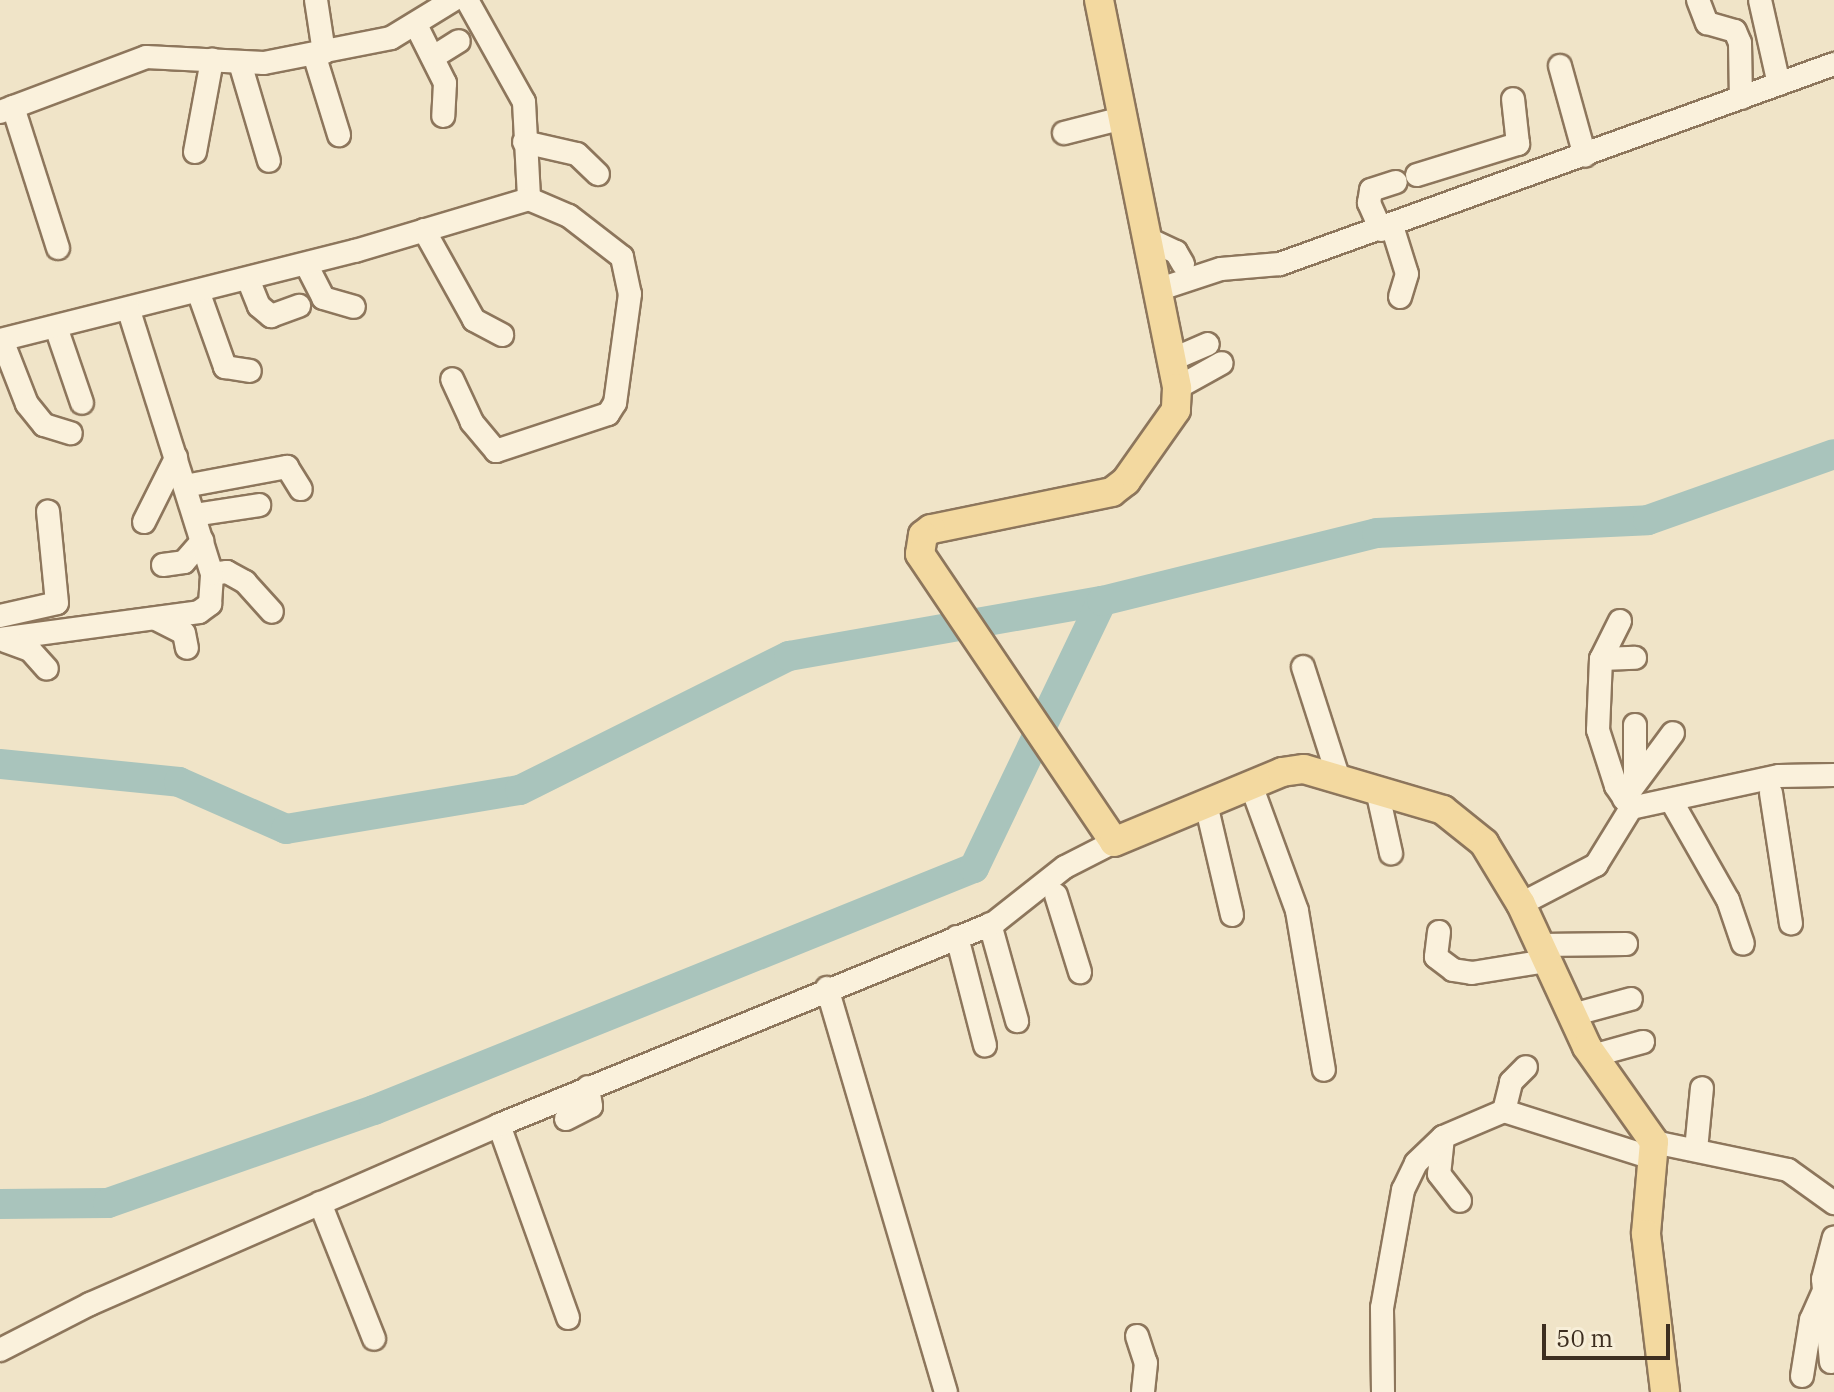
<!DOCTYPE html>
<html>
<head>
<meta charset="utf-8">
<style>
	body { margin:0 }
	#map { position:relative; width:1834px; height:1392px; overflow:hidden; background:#f0e4c8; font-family:"IBM Plex Serif",serif }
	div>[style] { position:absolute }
	.river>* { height:30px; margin:-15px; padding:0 15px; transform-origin:15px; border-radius:15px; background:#a9c4bc }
	.roads { filter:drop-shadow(2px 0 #8d765c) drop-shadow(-2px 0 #8d765c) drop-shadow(0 2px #8d765c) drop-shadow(0 -2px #8d765c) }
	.minor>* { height:22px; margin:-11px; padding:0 11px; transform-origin:11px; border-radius:11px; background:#faf1dc }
	.major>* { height:28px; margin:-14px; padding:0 14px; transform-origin:14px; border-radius:14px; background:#f3d9a0 }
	span { translate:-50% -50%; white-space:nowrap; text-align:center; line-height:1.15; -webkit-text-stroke:7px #f7eed8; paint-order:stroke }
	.scale { position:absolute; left:1542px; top:1324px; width:128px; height:36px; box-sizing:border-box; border:4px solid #3d2e20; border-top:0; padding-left:10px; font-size:24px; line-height:28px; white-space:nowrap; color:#3d2e20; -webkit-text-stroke:6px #f7eed8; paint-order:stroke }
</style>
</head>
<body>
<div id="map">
	<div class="river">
		<i style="left:0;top:764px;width:180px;rotate:5.7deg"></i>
		<i style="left:179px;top:782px;width:117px;rotate:23.7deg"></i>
		<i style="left:286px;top:829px;width:237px;rotate:-9.5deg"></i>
		<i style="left:520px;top:790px;width:301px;rotate:-26.5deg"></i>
		<i style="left:789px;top:656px;width:318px;rotate:-10deg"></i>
		<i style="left:0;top:1204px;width:108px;rotate:-0.5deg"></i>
		<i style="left:108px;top:1203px;width:282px;rotate:-19.3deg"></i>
		<i style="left:374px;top:1110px;width:647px;rotate:-21.97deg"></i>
		<i style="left:974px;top:868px;width:296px;rotate:-64.4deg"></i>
		<i style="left:1102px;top:601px;width:283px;rotate:-13.9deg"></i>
		<i style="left:1377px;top:533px;width:271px;rotate:-2.7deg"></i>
		<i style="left:1648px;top:520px;width:197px;rotate:-19.5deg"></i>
	</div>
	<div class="roads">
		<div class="minor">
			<i style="left:316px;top:0;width:53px;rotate:81.3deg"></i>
			<i style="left:467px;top:0;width:117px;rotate:60.8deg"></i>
			<i style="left:524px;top:102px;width:97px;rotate:87deg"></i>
			<i style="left:1698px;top:0;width:25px;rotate:69deg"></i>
			<i style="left:1707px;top:23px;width:29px;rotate:16deg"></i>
			<i style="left:1735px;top:31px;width:13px;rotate:67deg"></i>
			<i style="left:1740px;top:43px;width:55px;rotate:89deg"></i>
			<i style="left:1760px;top:0;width:86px;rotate:77.3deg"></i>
			<i style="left:416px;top:25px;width:65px;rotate:63.4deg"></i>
			<i style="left:445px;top:83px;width:33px;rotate:93deg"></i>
			<i style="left:314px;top:54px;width:85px;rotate:72.8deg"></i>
			<i style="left:435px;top:56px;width:28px;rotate:-32deg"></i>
			<i style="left:240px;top:63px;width:102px;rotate:73.5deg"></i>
			<i style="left:1560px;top:66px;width:93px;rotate:74.5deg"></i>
			<i style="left:13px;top:107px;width:148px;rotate:72.3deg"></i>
			<i style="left:0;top:112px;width:156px;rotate:-20.6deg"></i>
			<i style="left:146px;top:57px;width:118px;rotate:2.9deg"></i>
			<i style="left:264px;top:63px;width:129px;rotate:-11.1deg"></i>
			<i style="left:391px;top:38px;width:73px;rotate:-31.5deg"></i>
			<i style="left:1064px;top:133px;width:61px;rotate:-14.3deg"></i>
			<i style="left:524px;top:142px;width:54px;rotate:12.8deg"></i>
			<i style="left:577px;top:154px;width:29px;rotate:44deg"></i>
			<i style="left:195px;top:152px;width:94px;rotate:-79.5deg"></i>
			<i style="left:1417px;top:175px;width:106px;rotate:-17.1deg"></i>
			<i style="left:1518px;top:144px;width:45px;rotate:-96.3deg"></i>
			<i style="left:1392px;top:226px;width:50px;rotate:72.6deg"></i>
			<i style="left:1407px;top:274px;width:24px;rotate:107deg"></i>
			<i style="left:424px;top:230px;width:103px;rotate:60.9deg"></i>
			<i style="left:474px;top:320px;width:32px;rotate:28deg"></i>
			<i style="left:1381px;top:230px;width:30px;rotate:-114deg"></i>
			<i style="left:1369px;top:203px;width:13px;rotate:-81deg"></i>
			<i style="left:1371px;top:190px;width:26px;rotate:-18deg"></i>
			<i style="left:1146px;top:238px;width:33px;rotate:25deg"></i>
			<i style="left:1176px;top:252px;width:14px;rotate:60deg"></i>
			<i style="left:306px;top:264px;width:38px;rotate:63deg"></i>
			<i style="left:323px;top:298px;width:32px;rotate:16deg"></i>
			<i style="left:248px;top:279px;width:29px;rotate:68deg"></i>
			<i style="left:259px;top:306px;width:16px;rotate:40deg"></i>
			<i style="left:271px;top:316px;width:30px;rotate:-20deg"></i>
			<i style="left:1157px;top:290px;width:67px;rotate:-18.2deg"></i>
			<i style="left:1221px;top:269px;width:59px;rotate:-4.8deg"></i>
			<i style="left:1280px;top:264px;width:589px;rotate:-19.85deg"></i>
			<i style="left:198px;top:291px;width:81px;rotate:70.4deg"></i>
			<i style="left:225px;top:367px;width:25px;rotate:9deg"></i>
			<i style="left:56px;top:327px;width:80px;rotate:71.1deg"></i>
			<i style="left:0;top:340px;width:366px;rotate:-14.1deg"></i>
			<i style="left:355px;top:251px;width:182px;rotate:-16.6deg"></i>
			<i style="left:529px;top:199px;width:43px;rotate:23deg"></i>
			<i style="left:569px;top:216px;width:67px;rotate:37.7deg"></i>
			<i style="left:622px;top:257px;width:38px;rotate:78deg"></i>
			<i style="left:630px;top:294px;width:110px;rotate:97.8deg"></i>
			<i style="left:615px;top:403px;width:13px;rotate:122deg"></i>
			<i style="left:608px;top:414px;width:118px;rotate:161.7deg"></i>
			<i style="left:496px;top:451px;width:38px;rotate:-130deg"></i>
			<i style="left:472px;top:422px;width:47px;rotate:-114.9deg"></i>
			<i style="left:2px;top:340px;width:69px;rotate:68.7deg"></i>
			<i style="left:27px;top:404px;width:27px;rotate:51deg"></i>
			<i style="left:44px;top:425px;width:28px;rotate:17deg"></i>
			<i style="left:1171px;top:360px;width:40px;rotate:-23.4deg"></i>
			<i style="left:1177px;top:388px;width:51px;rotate:-29.1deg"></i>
			<i style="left:185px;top:486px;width:104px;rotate:-10.6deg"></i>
			<i style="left:287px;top:467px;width:26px;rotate:58deg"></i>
			<i style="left:194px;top:515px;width:66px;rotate:-8.7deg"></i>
			<i style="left:144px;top:522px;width:72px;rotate:-63.4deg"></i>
			<i style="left:163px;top:565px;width:21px;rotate:-8deg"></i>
			<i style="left:184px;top:562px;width:28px;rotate:-49deg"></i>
			<i style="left:212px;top:574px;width:15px;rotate:-8deg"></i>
			<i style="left:227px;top:572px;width:21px;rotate:29deg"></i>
			<i style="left:245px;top:582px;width:40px;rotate:48deg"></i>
			<i style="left:0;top:616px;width:58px;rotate:-12.8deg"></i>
			<i style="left:57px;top:603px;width:92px;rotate:-95.6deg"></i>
			<i style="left:156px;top:619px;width:31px;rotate:27deg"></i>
			<i style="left:184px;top:633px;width:15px;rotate:79deg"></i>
			<i style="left:1620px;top:621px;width:42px;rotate:116.6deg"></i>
			<i style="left:1601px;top:659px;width:71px;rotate:92.4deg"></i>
			<i style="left:1598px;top:730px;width:59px;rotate:72.2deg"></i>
			<i style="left:1616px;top:786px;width:27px;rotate:56deg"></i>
			<i style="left:0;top:639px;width:201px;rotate:-7.7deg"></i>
			<i style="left:199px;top:612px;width:14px;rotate:-36deg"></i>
			<i style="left:210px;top:604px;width:30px;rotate:-86deg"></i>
			<i style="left:212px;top:574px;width:277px;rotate:-107.5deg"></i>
			<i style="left:5px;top:641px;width:27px;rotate:20deg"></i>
			<i style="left:30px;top:650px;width:25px;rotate:48deg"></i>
			<i style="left:1601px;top:659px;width:34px;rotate:-2deg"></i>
			<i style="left:1303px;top:667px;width:114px;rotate:72.2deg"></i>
			<i style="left:1635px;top:725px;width:58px;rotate:90deg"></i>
			<i style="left:1251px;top:785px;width:134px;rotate:69.9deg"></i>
			<i style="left:1297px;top:911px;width:161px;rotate:80.4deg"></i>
			<i style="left:1377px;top:790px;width:65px;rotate:77.5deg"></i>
			<i style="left:1771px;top:793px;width:132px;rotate:81.3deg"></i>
			<i style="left:1624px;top:799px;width:82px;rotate:-53.4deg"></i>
			<i style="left:1672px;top:802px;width:113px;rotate:60.3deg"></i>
			<i style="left:1728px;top:900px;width:46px;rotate:71.2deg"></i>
			<i style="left:1206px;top:804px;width:114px;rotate:76.8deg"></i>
			<i style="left:1631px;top:808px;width:151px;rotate:-12.2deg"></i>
			<i style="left:1779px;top:776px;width:55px;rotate:-1deg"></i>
			<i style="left:1056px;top:895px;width:81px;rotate:72.7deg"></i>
			<i style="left:1521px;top:904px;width:85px;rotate:-27.5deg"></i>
			<i style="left:1596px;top:865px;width:67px;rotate:-58.4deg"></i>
			<i style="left:990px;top:924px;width:101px;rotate:74.4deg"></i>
			<i style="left:1439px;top:932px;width:25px;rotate:97deg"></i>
			<i style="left:1436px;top:957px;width:21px;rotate:37deg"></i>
			<i style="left:1453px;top:970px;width:19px;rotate:9deg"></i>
			<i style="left:1472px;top:973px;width:76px;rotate:-9.1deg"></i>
			<i style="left:957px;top:937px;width:112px;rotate:75.5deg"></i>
			<i style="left:1540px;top:945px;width:86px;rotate:-0.7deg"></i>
			<i style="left:827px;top:988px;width:421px;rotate:73.6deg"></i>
			<i style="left:1572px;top:1015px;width:61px;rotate:-15.2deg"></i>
			<i style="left:1592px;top:1056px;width:53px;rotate:-15.4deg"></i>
			<i style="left:1504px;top:1111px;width:30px;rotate:-76deg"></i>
			<i style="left:1511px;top:1082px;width:21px;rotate:-45deg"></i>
			<i style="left:566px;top:1119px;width:28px;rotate:-27deg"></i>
			<i style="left:591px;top:1106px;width:19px;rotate:-99deg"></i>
			<i style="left:499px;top:1125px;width:205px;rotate:70.3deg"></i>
			<i style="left:1443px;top:1137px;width:37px;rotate:96deg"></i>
			<i style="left:1439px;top:1174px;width:34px;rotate:52deg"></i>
			<i style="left:1654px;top:1142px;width:137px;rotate:11.8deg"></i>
			<i style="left:1788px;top:1170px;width:57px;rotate:35.7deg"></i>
			<i style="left:1696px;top:1150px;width:62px;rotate:-84.5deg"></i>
			<i style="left:320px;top:1203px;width:146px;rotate:68.3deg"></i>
			<i style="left:1137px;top:1336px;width:28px;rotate:72deg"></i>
			<i style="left:1146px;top:1363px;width:29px;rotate:96deg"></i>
			<i style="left:0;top:1350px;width:101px;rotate:-27.1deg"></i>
			<i style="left:90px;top:1304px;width:446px;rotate:-23.6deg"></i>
			<i style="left:499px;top:1125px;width:535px;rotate:-22.2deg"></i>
			<i style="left:994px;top:923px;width:90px;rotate:-38.3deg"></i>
			<i style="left:1065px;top:867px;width:55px;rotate:-27deg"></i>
			<i style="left:1831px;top:1362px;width:83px;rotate:-95.5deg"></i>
			<i style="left:1823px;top:1279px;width:43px;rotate:-75.3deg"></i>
			<i style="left:1802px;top:1376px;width:57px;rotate:-80.9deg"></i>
			<i style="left:1811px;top:1320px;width:30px;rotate:-66deg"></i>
			<i style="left:1383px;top:1392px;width:84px;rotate:-90.7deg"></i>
			<i style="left:1382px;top:1308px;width:120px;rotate:-79.9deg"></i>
			<i style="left:1403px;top:1190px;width:30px;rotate:-64deg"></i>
			<i style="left:1416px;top:1163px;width:37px;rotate:-44deg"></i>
			<i style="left:1443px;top:1137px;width:66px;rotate:-23.1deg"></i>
			<i style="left:1504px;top:1111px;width:158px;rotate:17.6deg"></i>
		</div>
		<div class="major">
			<i style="left:1099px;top:0;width:396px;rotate:78.6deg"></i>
			<i style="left:1177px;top:388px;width:22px;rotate:93deg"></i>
			<i style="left:1176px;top:410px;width:87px;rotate:125.2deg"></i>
			<i style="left:1126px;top:481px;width:18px;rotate:142deg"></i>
			<i style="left:1112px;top:492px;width:185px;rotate:168.4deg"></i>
			<i style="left:931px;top:529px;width:10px;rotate:143deg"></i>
			<i style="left:923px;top:535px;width:19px;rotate:99deg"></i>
			<i style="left:920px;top:554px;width:347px;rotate:56deg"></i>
			<i style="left:1114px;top:842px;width:182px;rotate:-22.6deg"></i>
			<i style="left:1282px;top:772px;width:22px;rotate:-8deg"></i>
			<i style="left:1304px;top:769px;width:145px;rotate:16.4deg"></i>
			<i style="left:1443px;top:810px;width:53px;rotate:38.8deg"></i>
			<i style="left:1484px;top:843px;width:71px;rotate:58.8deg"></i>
			<i style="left:1521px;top:904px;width:157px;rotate:65.2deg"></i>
			<i style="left:1587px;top:1047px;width:116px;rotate:54.8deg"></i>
			<i style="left:1654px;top:1142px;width:92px;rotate:95deg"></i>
			<i style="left:1646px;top:1234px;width:159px;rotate:83.1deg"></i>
		</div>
	</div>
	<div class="scale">50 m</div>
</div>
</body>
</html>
